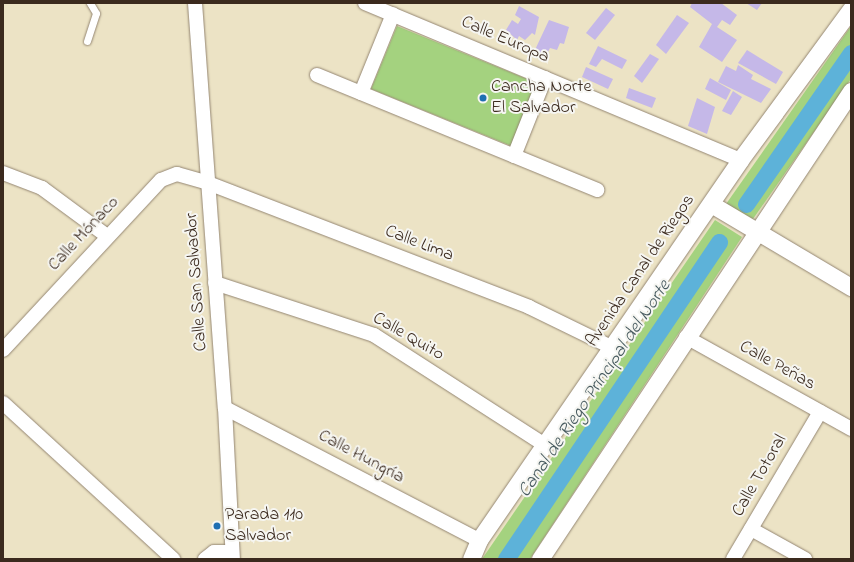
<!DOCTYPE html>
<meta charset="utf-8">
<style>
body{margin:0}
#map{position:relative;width:854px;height:562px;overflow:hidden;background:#ece3c5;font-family:"Indie Flower",sans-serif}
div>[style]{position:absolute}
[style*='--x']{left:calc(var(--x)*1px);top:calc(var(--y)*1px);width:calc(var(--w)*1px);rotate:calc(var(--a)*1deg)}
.green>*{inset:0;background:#a4d27f}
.canal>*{height:17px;margin:-8.5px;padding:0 8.5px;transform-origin:8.5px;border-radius:8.5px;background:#5db2d9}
.building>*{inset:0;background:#c5b8e8}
.roads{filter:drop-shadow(0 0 1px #948672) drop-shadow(0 0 1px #948672)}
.service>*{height:7px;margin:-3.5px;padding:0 3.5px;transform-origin:3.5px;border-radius:3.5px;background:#fff}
.minor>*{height:14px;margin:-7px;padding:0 7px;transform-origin:7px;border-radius:7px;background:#fff}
.tertiary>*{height:17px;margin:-8.5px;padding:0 8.5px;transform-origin:8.5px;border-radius:8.5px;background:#fff}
.dots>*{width:11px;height:11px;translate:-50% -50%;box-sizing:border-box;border:2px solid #f6f6f2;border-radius:50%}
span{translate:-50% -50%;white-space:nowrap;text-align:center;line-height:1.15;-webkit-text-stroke:4px #f6f6f2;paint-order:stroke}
.street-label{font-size:18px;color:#3b2a1e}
.poi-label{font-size:18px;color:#3b2a1e}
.left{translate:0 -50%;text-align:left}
.water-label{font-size:19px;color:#475a5f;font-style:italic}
.frame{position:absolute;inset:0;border:4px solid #3b2a1e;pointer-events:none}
</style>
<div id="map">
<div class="green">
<i style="clip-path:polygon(397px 26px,537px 83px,511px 146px,371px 89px)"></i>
<i style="clip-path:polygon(851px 26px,851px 79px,753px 219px,726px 204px)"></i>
<i style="clip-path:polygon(715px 220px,742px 237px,530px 559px,482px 559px)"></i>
</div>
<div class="canal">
<i style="--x:746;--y:204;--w:184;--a:-55.2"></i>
<i style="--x:506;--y:559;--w:382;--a:-56.1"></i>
</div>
<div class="building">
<i style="clip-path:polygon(692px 3px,721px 3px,737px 15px,730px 25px,722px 20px,717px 27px,737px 40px,722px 62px,699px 47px,712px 24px,690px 7px)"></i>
<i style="clip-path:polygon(746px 3px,762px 3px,757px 10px)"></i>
<i style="clip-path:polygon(519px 6px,539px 17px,535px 35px,532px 33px,525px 40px,519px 36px,517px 40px,506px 30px,512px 20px,518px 24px,521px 19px,515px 15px)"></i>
<i style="clip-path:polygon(606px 8px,615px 15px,595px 40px,586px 33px)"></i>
<i style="clip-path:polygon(677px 15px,689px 23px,666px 54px,656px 45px)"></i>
<i style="clip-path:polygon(549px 20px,569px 27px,564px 44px,560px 43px,557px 50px,550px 48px,546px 56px,534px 52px)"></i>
<i style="clip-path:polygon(598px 46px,627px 60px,622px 69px,602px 59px,596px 67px,589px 64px)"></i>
<i style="clip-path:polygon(747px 50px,783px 72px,776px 84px,738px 63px)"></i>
<i style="clip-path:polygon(650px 54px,659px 59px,642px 83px,634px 76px)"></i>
<i style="clip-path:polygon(738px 65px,753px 75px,751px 79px,771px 89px,761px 103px,718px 82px,726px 66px,736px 71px)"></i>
<i style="clip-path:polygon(586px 67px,613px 79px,608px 89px,582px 77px)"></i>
<i style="clip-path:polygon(710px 78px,731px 90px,726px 100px,705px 89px)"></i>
<i style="clip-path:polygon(629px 88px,656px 98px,652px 108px,626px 98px)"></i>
<i style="clip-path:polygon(733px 91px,742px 97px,731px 115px,722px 111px)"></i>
<i style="clip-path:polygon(697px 98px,715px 107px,707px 134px,688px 126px)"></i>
</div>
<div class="roads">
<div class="service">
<i style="--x:87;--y:41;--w:29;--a:-72"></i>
<i style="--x:96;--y:13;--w:12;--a:-121"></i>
</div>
<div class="minor">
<i style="--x:195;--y:3;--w:406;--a:85.8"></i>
<i style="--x:225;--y:408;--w:151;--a:87"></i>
<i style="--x:365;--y:3;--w:407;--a:22.7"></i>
<i style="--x:317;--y:75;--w:303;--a:22.3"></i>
<i style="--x:361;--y:93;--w:85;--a:-67.9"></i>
<i style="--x:514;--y:156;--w:84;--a:-68.3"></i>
<i style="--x:3;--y:173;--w:42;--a:21"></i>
<i style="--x:42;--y:188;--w:81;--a:36.4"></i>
<i style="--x:215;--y:283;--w:167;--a:18.1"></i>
<i style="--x:374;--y:335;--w:203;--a:32.8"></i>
<i style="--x:686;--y:337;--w:189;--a:29.1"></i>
<i style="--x:3;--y:350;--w:232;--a:-47.1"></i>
<i style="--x:161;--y:180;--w:17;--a:-21"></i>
<i style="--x:177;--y:174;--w:32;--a:16"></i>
<i style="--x:208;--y:183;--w:344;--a:21.1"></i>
<i style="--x:529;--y:307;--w:93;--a:26"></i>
<i style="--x:3;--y:403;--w:231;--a:42.5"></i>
<i style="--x:225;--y:408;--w:286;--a:27.5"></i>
<i style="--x:751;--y:529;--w:62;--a:29.1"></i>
<i style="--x:205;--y:559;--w:11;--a:-38"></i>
<i style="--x:214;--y:552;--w:18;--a:0"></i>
<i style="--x:733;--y:559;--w:171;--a:-59.4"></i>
</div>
<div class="tertiary">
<i style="--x:711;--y:204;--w:163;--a:30.7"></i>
<i style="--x:471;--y:559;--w:21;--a:-67"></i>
<i style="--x:479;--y:540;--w:461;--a:-55.5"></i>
<i style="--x:740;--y:160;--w:187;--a:-53.7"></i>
<i style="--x:540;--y:559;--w:562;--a:-56.39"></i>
</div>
</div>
<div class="dots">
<i style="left:483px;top:98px;background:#1f6fb2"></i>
<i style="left:217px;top:526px;background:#1f6fb2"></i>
</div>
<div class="street-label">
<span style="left:505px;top:40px;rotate:23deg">Calle Europa</span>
<span style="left:84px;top:234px;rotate:-47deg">Calle Mónaco</span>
<span style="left:419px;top:244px;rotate:21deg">Calle Lima</span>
<span style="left:641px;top:271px;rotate:-56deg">Avenida Canal de Riegos</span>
<span style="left:197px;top:282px;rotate:-94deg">Calle San Salvador</span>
<span style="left:408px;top:337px;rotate:30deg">Calle Quito</span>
<span style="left:777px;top:366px;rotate:29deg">Calle Peñas</span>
<span style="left:361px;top:457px;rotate:28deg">Calle Hungría</span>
<span style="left:760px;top:476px;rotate:-60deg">Calle Totoral</span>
</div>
<div class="poi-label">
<span class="left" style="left:491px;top:98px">Cancha Norte<br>El Salvador</span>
<span class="left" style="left:225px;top:526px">Parada 110<br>Salvador</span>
</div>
<div class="water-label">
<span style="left:595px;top:389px;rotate:-56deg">Canal de Riego Principal del Norte</span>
</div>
<div class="frame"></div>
</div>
